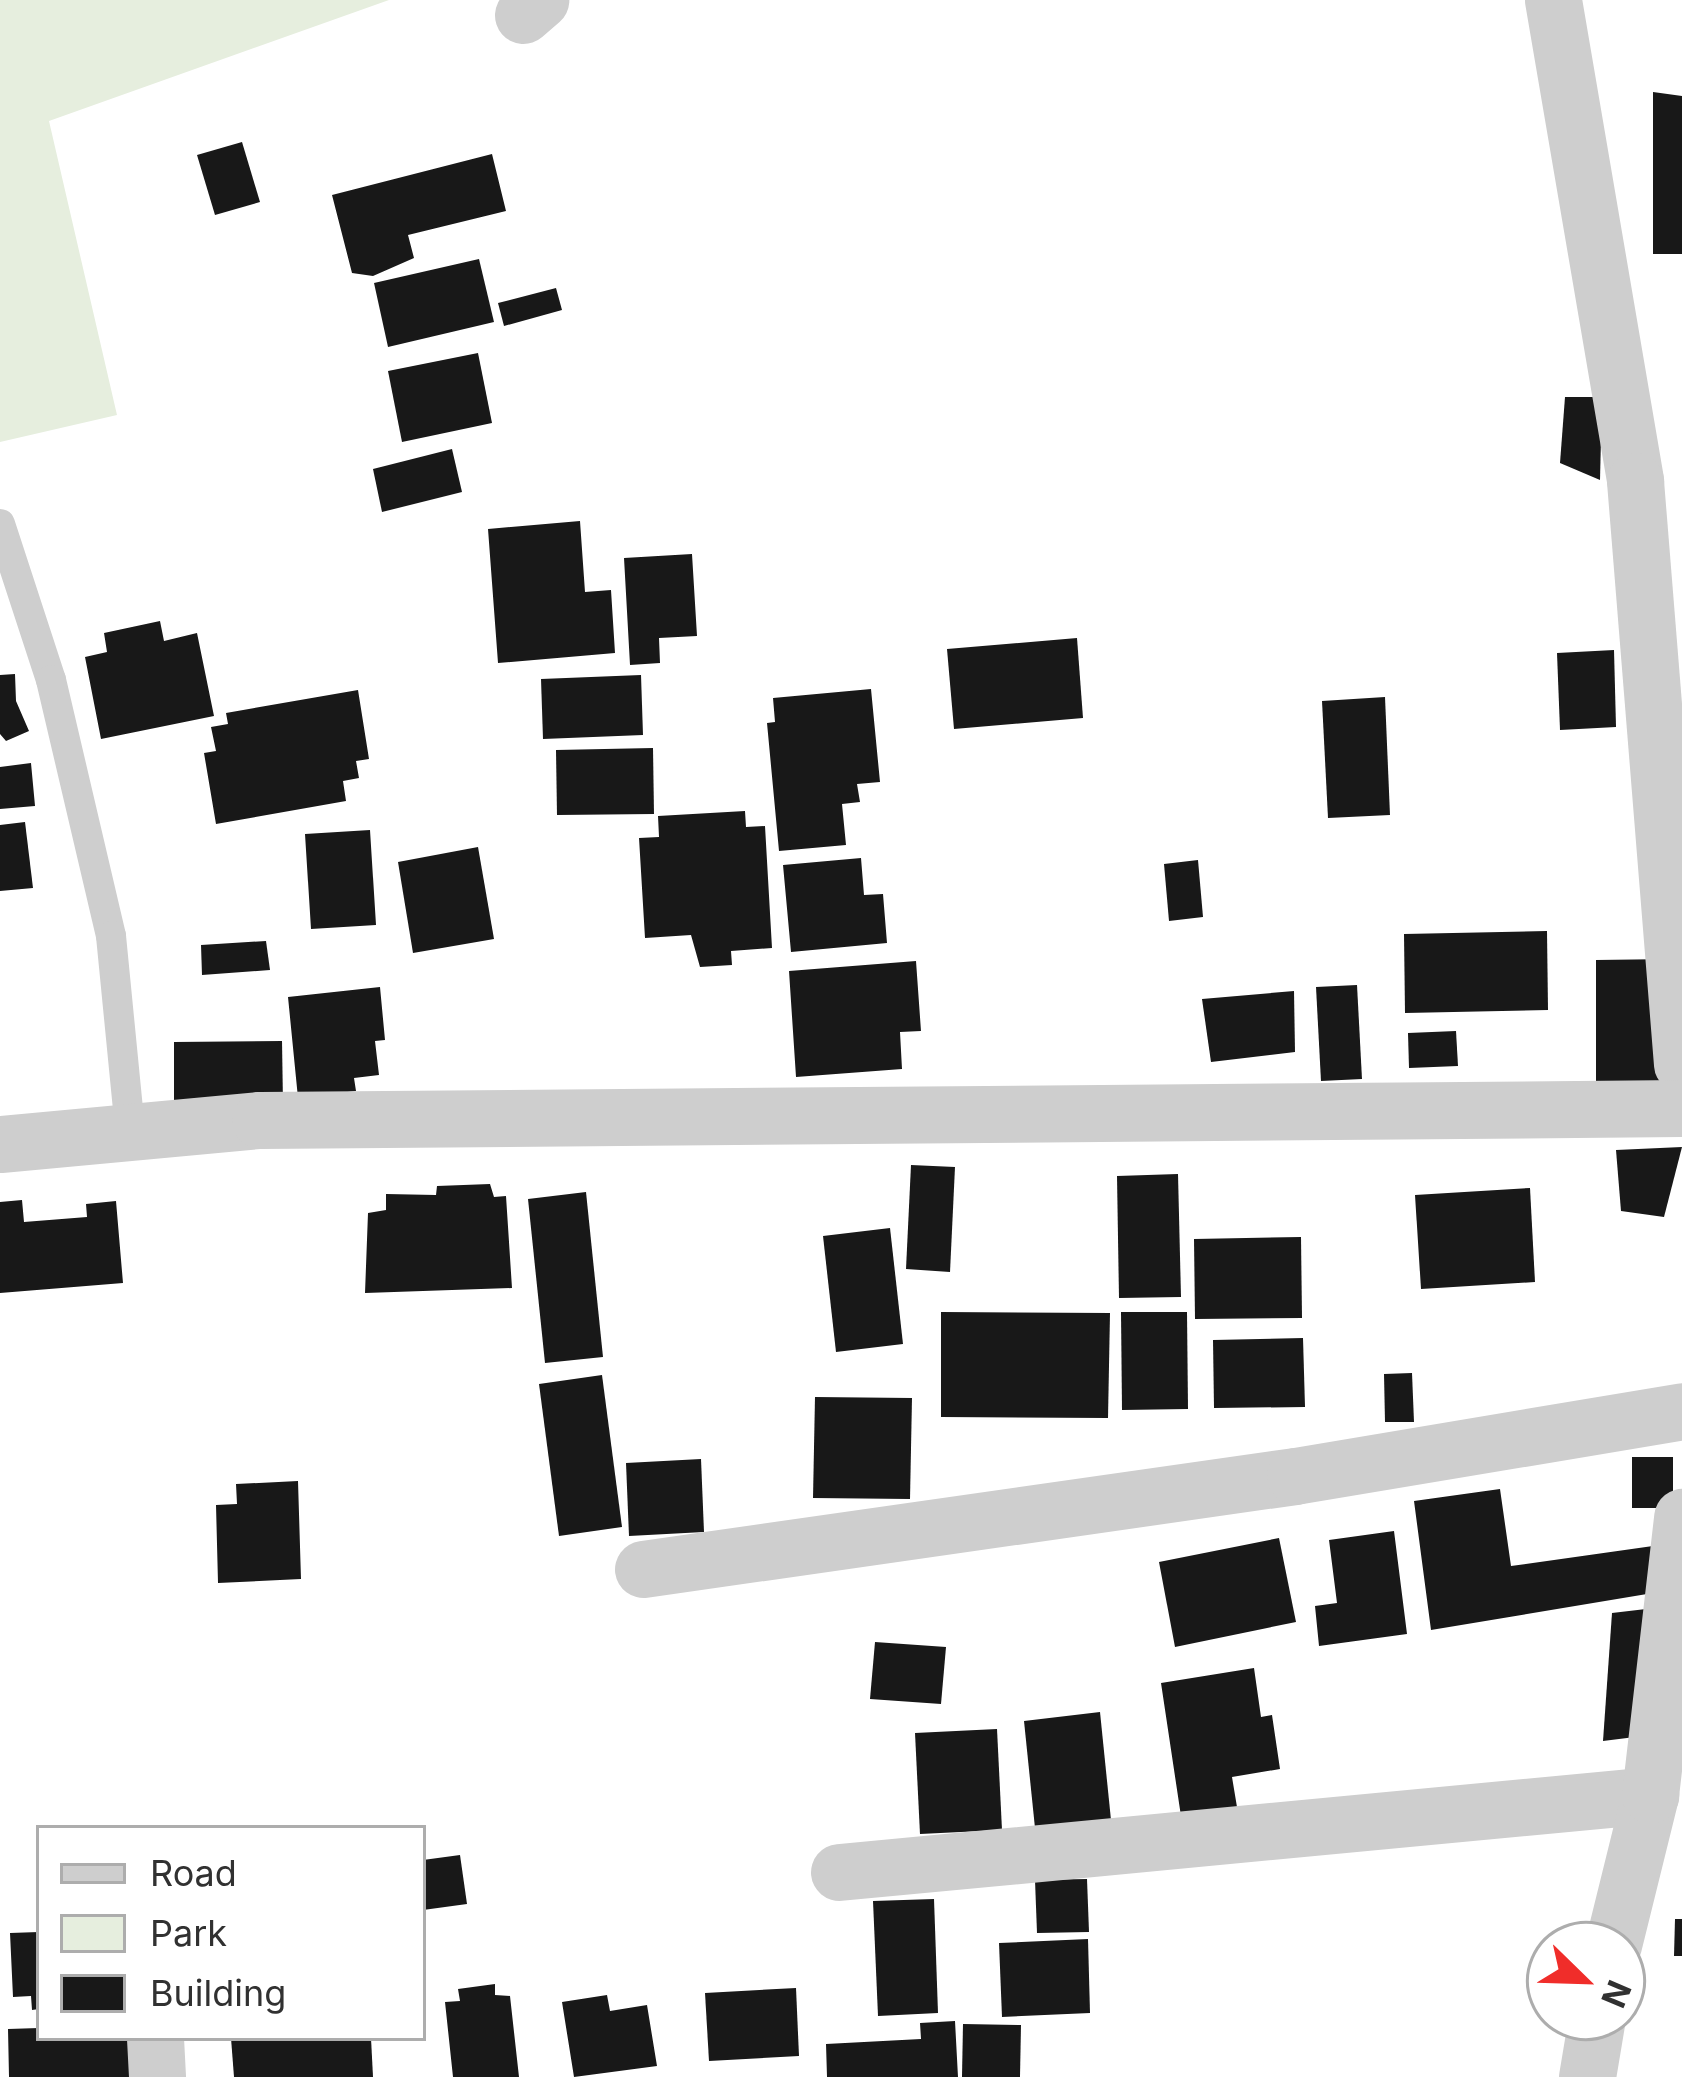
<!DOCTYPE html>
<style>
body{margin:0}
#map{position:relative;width:1682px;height:2077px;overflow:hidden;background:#fff;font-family:Inter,sans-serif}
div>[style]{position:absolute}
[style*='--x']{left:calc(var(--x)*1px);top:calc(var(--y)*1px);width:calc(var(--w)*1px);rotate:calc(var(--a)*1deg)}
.green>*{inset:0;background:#e6eede}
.building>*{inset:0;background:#181818}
.lane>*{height:30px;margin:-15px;padding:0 15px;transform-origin:15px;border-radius:15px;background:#cecece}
.street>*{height:57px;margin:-28.5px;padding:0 28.5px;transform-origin:28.5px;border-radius:28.5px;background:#cecece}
span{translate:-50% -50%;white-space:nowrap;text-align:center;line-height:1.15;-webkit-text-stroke:12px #fff;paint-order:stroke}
.legend{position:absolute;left:36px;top:1825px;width:390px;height:216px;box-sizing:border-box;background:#fff;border:3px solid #adadad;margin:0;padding:15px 21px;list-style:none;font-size:36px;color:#313131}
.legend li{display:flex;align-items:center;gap:24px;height:60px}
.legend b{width:60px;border:3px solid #adadad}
.north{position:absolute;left:1526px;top:1921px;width:120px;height:120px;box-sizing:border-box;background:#fff;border:3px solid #adadad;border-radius:50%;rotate:113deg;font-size:33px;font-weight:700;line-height:48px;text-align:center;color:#313131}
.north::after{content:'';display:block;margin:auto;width:42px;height:54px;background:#f02d2a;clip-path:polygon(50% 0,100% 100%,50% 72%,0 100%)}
</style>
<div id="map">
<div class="green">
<i style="clip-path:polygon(0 0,389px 0,49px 121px,117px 415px,0 442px)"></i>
</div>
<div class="building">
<i style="clip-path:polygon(1653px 92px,1682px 96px,1682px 254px,1653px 254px)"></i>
<i style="clip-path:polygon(242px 142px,260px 202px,215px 215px,197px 155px)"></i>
<i style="clip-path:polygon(492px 154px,506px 211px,408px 235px,414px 258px,373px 276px,352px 273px,332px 195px)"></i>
<i style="clip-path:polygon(479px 259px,494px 322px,388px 347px,374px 283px)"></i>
<i style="clip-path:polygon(556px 288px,562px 310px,504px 326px,498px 303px)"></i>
<i style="clip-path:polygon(478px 353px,492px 423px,402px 442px,388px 371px)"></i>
<i style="clip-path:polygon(1565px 397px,1602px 397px,1600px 480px,1560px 463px)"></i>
<i style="clip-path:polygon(452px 449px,462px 492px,382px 512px,373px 469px)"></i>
<i style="clip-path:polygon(580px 521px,585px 592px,611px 590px,615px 653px,498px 663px,488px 529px)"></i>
<i style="clip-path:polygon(692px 554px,697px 636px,659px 638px,660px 663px,630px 665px,624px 558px)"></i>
<i style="clip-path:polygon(160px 621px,164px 641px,197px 633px,214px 716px,101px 739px,85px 657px,107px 652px,104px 633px)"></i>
<i style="clip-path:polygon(1077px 638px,1083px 718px,954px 729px,947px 649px)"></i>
<i style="clip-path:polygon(1614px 650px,1616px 727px,1560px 730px,1557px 653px)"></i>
<i style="clip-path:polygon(15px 674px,16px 701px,29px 731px,6px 741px,0 734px,0 675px)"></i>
<i style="clip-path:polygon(641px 675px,643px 735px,543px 739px,541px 679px)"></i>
<i style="clip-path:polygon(871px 689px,880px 782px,857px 784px,860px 802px,842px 804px,846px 845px,779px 851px,767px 723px,775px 722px,773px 698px)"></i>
<i style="clip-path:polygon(358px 690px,369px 759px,356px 761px,359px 778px,343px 781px,346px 801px,216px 824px,204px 753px,216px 751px,211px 727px,228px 724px,226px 713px)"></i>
<i style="clip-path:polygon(1385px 697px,1390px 815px,1328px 818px,1322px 701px)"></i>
<i style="clip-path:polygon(653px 748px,654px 814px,557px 815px,556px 750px)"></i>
<i style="clip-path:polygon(31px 763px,35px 806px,0 809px,0 767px)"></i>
<i style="clip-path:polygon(745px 811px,746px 827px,765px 826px,772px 948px,731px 951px,732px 965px,700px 967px,691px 935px,645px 938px,639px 838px,659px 837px,658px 816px)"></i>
<i style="clip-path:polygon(25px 822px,33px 888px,0 891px,0 825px)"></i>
<i style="clip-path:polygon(370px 830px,376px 925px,311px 929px,305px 834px)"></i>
<i style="clip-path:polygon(478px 847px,494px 939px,413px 953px,398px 862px)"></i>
<i style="clip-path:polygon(861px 858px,864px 895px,883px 894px,887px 943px,791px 952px,783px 865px)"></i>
<i style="clip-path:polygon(1198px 860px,1203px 917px,1169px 921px,1164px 864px)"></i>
<i style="clip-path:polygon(1547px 931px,1548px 1010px,1405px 1013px,1404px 934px)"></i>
<i style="clip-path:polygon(266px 941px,270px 970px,202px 975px,201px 945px)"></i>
<i style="clip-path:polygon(1672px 959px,1673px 1086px,1596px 1087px,1596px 960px)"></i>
<i style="clip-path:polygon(916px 961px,921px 1031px,900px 1032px,902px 1069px,796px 1077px,789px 971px)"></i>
<i style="clip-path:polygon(1357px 985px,1362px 1079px,1321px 1081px,1316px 987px)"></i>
<i style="clip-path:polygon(380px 987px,385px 1040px,375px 1041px,379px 1075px,354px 1078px,356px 1091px,298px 1098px,288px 997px)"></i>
<i style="clip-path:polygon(1294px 991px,1295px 1052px,1211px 1062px,1202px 999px)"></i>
<i style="clip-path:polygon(1456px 1031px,1458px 1066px,1409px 1068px,1408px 1033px)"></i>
<i style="clip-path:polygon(282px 1041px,283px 1104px,174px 1105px,174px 1042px)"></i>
<i style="clip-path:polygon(1682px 1147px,1664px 1217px,1621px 1211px,1616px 1150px)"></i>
<i style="clip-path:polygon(911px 1165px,955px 1167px,950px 1272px,906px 1269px)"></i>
<i style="clip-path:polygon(1178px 1174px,1181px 1297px,1119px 1298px,1117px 1176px)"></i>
<i style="clip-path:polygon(490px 1184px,494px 1197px,506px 1196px,512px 1288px,365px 1293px,368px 1213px,386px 1210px,386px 1194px,436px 1195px,437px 1186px)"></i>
<i style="clip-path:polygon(1530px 1188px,1535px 1282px,1421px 1289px,1415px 1195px)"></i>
<i style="clip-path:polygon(586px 1192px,603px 1357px,545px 1363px,528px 1199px)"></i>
<i style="clip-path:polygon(22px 1200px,24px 1222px,87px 1217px,86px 1204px,116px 1201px,123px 1283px,0 1293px,0 1202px)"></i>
<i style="clip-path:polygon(890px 1228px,903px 1344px,836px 1352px,823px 1236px)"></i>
<i style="clip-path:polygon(1301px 1237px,1302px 1318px,1195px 1319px,1194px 1239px)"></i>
<i style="clip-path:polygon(941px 1312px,1110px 1313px,1108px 1418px,941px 1417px)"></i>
<i style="clip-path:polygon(1121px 1312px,1187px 1312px,1188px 1409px,1122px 1410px)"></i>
<i style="clip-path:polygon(1303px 1338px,1305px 1407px,1214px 1408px,1213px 1340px)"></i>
<i style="clip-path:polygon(1412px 1373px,1414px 1422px,1385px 1422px,1384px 1374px)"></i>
<i style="clip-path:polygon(602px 1375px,622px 1527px,559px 1536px,539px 1384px)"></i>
<i style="clip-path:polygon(815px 1397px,912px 1398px,910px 1499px,813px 1498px)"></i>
<i style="clip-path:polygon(1632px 1457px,1673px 1457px,1673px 1508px,1632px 1508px)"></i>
<i style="clip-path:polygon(701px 1459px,704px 1532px,629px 1536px,626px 1463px)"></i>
<i style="clip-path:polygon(298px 1481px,301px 1579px,218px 1583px,216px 1505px,237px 1504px,236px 1484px)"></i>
<i style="clip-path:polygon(1500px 1489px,1511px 1566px,1660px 1545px,1659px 1592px,1431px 1630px,1414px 1501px)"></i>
<i style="clip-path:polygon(1394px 1531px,1407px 1634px,1319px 1646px,1315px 1606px,1337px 1603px,1329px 1540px)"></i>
<i style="clip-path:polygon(1279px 1538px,1296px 1622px,1175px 1647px,1159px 1562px)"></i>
<i style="clip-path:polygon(1663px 1607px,1651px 1735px,1603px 1741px,1612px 1613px)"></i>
<i style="clip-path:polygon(875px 1642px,946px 1647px,941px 1704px,870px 1699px)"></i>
<i style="clip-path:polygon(1254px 1668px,1261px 1717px,1272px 1715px,1280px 1769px,1232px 1777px,1238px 1813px,1182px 1823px,1161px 1683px)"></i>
<i style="clip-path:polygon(1100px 1712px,1111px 1820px,1035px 1828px,1024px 1721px)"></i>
<i style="clip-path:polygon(997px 1729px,1002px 1830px,920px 1834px,915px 1733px)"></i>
<i style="clip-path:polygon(460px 1855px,467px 1904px,423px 1910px,423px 1860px)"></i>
<i style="clip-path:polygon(1087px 1879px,1089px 1932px,1037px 1933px,1035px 1880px)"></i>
<i style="clip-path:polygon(934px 1899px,938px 2013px,878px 2016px,873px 1901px)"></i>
<i style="clip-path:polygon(1675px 1919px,1682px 1919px,1682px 1956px,1674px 1956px)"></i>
<i style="clip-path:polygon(39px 1932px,39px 2009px,32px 2010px,31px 1996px,13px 1997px,10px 1933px)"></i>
<i style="clip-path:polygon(1088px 1939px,1090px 2013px,1002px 2017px,999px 1943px)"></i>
<i style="clip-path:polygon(495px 1984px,495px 1995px,510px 1996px,519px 2077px,453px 2077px,445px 2002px,460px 2001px,458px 1989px)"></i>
<i style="clip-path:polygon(796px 1988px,799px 2056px,709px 2061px,705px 1993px)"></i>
<i style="clip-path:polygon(607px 1995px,610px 2011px,647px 2005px,657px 2066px,574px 2077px,562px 2002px)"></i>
<i style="clip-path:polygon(955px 2021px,958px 2077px,827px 2077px,826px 2044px,921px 2039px,920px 2023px)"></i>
<i style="clip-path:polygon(963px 2024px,1021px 2025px,1020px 2077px,962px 2077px)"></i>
<i style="clip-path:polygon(39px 2028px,39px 2038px,138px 2038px,149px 2077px,9px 2077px,8px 2029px)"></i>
<i style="clip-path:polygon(231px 2038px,371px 2038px,373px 2077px,234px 2077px)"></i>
</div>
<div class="lane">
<i style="--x:0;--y:524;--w:164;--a:71.9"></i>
<i style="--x:51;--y:680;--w:263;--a:76.8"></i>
<i style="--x:111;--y:936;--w:195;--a:84.4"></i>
</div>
<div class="street">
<i style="--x:1553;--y:0;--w:488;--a:80.3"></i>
<i style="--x:1635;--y:481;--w:585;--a:85.39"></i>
<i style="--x:523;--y:15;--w:23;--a:-41"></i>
<i style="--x:0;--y:1144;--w:261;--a:-5.3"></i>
<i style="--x:260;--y:1120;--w:1422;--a:-0.48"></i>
<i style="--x:643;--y:1569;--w:659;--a:-8.12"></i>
<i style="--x:1295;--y:1476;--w:392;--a:-9.5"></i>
<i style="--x:839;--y:1872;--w:815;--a:-5.42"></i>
<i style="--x:1613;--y:1945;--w:154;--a:-76.1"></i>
<i style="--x:1650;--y:1795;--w:280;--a:-83.4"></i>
<i style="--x:155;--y:2038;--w:39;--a:87"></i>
<i style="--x:1587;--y:2077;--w:61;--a:-80.5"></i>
</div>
<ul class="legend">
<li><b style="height:15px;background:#cecece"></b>Road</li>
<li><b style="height:33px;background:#e6eede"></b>Park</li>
<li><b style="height:33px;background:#181818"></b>Building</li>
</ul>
<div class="north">N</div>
</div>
